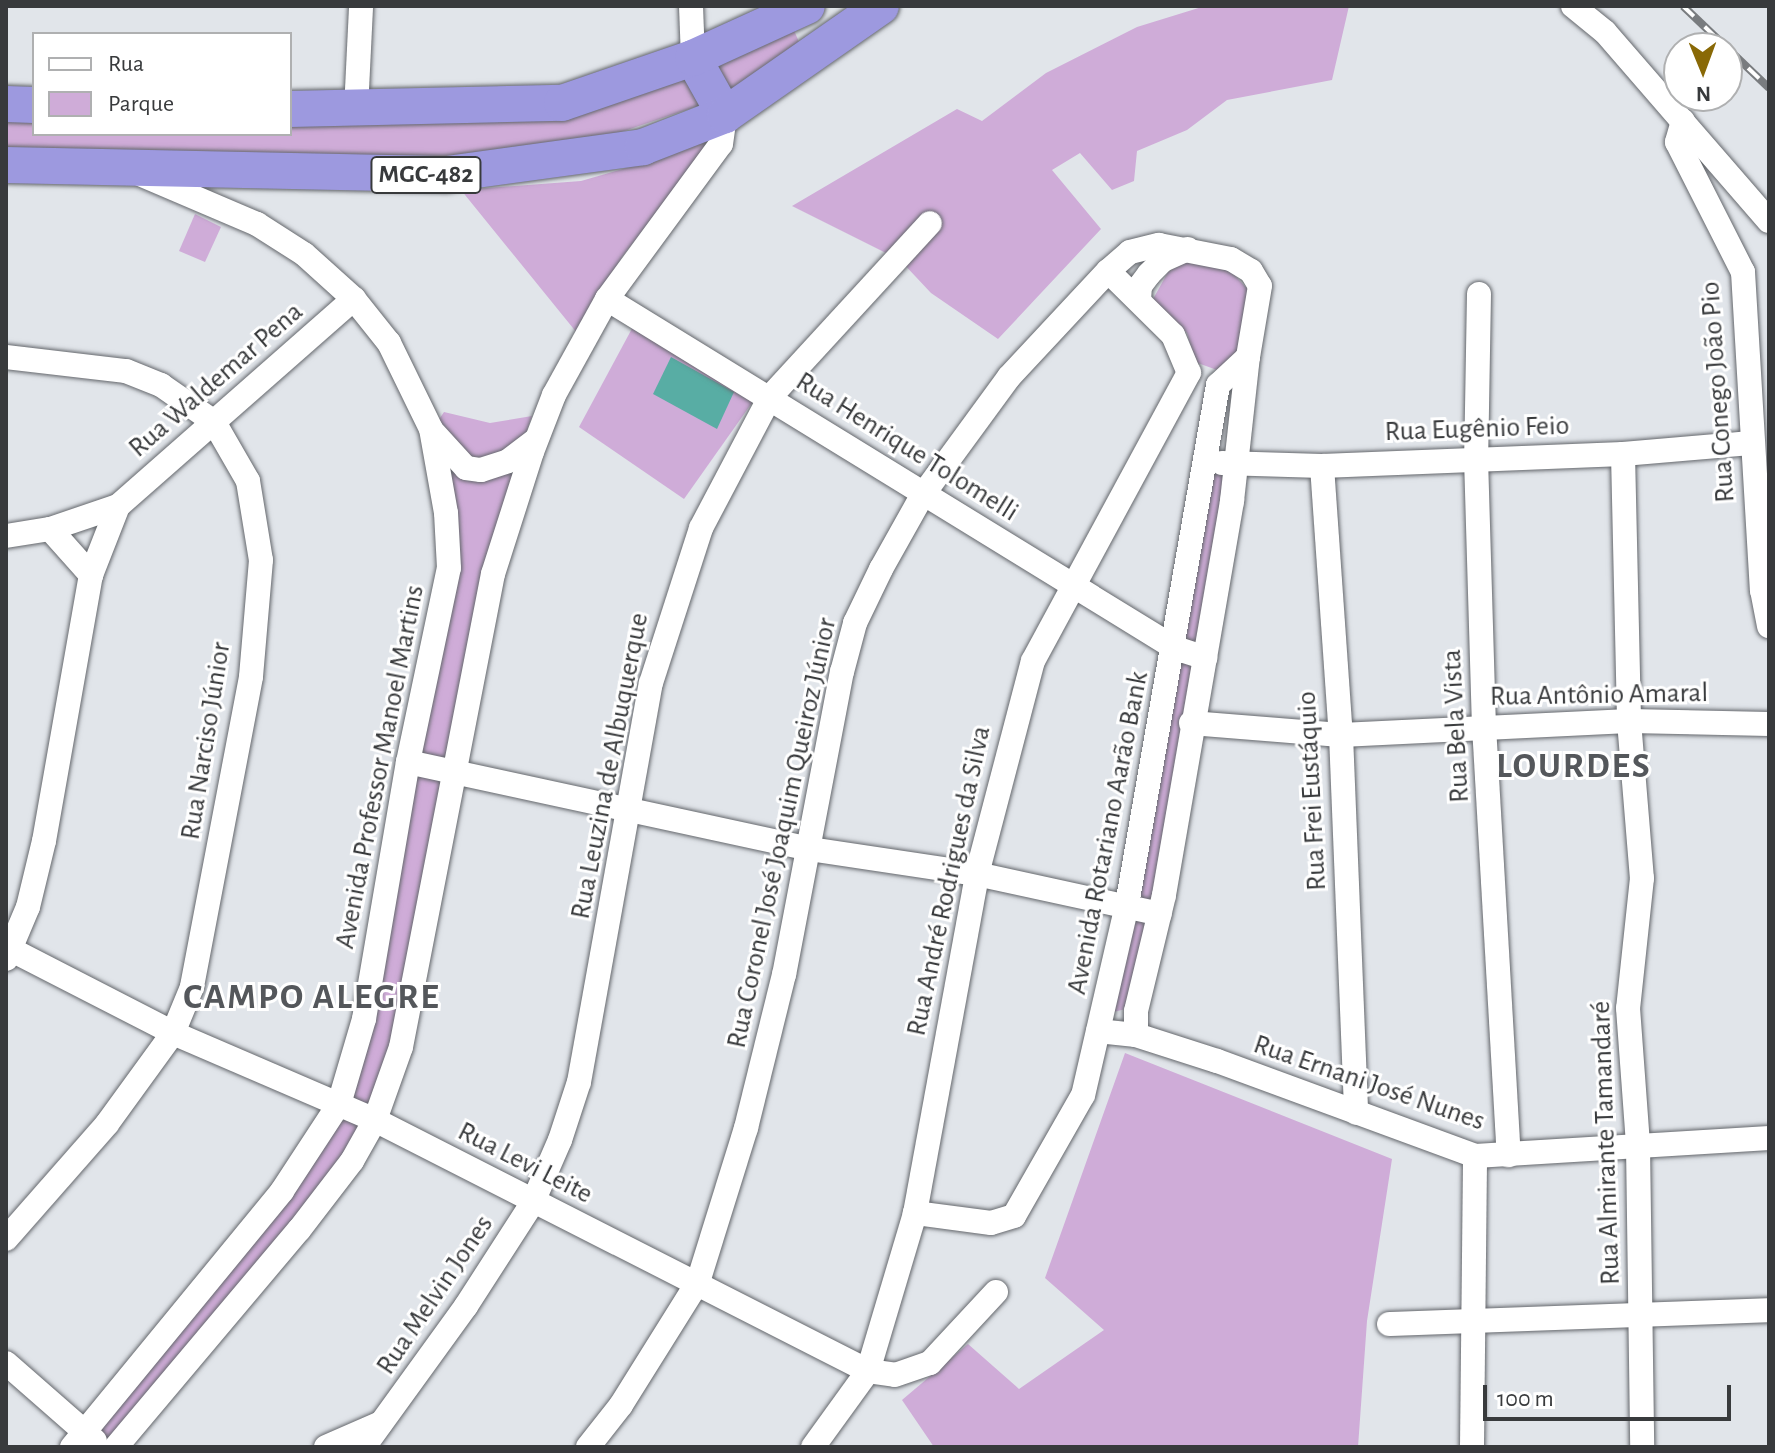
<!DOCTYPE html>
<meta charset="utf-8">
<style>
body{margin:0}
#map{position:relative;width:1775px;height:1453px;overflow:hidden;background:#e1e5ea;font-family:"Alegreya Sans",sans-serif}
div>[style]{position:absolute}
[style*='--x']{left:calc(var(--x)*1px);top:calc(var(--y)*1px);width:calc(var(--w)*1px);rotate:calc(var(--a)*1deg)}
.green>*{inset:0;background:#cfacd8}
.water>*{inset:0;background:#58ada4}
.roads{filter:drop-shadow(0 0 2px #64676c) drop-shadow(0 0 2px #64676c)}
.minor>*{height:24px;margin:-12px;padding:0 12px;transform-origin:12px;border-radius:12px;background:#fff}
.highway>*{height:36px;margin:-18px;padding:0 18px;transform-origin:18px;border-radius:18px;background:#9d99df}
.rail>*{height:8px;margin-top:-4px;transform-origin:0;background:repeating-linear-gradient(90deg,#fff 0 15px,#797c7f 0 30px);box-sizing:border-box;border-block:2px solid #797c7f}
span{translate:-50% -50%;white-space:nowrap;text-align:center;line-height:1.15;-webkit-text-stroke:6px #fff;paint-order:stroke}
.shield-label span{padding:2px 6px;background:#fff;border:2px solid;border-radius:6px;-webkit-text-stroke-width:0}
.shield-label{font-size:26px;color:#383a3c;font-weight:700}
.street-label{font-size:28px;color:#383a3c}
.district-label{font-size:36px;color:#54575b;font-weight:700;letter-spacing:2px}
.frame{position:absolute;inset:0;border:8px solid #383a3c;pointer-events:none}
.legend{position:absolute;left:32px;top:32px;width:260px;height:104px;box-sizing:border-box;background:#fff;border:2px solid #afb0b1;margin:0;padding:10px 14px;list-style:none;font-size:24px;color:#383a3c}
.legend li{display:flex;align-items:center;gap:16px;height:40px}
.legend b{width:40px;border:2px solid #afb0b1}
.north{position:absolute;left:1663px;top:32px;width:80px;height:80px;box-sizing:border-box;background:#fff;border:2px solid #afb0b1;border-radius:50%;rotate:179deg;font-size:22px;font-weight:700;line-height:32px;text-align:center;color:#383a3c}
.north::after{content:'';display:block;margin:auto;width:28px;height:36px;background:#896906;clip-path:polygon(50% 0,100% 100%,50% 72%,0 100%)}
.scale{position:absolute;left:1483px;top:1385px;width:248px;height:36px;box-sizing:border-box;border:4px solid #383a3c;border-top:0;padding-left:10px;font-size:24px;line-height:28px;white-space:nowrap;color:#383a3c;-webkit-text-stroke:6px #fff;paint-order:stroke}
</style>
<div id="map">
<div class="green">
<i style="clip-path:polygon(1205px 6px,1349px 6px,1332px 80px,1227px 100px,1187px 130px,1137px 151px,1134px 181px,1112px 190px,1080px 153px,1052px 170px,1101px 229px,998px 339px,931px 293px,900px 260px,792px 206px,957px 109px,982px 121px,1046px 73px,1137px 27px)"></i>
<i style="clip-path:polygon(793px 28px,802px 49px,725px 99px,707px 70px)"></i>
<i style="clip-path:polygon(684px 79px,701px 105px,568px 150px,503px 157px,6px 150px,6px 114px,34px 114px,34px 134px,290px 134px,290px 119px)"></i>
<i style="clip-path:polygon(720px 131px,622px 257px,577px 333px,461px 190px,581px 181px,654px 160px)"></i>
<i style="clip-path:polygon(195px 214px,221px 227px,205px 262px,179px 251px)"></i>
<i style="clip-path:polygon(1189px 260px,1228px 268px,1252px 294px,1241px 353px,1217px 370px,1195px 362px,1187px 333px,1152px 301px,1168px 272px)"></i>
<i style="clip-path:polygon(635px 323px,754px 400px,684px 499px,579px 427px)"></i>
<i style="clip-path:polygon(444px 412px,490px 423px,532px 416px,522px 445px,465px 465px,438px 421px)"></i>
<i style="clip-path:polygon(440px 449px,473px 480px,531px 452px,450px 766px,412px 759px,447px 604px)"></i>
<i style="clip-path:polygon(1210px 465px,1226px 465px,1196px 650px,1180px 645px)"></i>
<i style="clip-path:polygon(1178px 654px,1196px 658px,1152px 908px,1135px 906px)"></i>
<i style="clip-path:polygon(414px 770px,451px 777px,396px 1036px,368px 1112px,344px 1100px)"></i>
<i style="clip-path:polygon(1131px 916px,1150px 917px,1130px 1008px,1105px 1014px)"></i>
<i style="clip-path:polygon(1125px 1053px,1392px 1159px,1367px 1321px,1358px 1447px,934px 1447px,902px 1400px,968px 1344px,1019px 1389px,1104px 1330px,1045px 1278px)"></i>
<i style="clip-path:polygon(335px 1113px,363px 1126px,320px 1197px,116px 1447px,94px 1433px)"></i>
</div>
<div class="water">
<i style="clip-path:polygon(671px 357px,734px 392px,717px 429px,653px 394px)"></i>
</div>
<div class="roads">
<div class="minor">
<i style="--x:691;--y:6;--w:52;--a:87.8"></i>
<i style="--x:1573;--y:6;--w:41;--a:39.1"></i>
<i style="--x:1605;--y:32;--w:250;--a:49.1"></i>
<i style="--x:356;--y:110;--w:104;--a:-87.2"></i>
<i style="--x:1683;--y:121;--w:22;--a:106"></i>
<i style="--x:1677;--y:142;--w:146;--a:63.1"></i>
<i style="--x:1743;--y:272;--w:319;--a:86.6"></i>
<i style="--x:1762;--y:590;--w:37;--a:79"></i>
<i style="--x:1108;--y:271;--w:91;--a:44.6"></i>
<i style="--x:1173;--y:335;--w:41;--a:67.2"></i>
<i style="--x:1479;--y:294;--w:164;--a:91"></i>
<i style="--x:1476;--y:458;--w:268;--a:88.3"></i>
<i style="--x:1484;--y:726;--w:430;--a:86.7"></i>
<i style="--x:607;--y:299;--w:667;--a:31.57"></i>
<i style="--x:1175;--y:648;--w:32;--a:18"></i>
<i style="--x:1139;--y:300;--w:14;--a:-86"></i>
<i style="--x:1140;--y:286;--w:15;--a:-53"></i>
<i style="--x:1149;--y:274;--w:20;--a:-45"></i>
<i style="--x:1163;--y:260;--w:27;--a:-24"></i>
<i style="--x:6;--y:357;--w:121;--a:6.7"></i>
<i style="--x:126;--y:371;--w:38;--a:22"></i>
<i style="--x:161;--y:385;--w:65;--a:34.9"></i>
<i style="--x:214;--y:422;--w:68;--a:60"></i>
<i style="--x:248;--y:481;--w:80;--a:80.7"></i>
<i style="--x:261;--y:560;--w:117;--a:94.9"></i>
<i style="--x:251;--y:677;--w:316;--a:100.8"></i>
<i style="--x:192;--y:987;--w:50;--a:112.4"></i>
<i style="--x:173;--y:1033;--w:112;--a:126"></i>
<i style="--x:107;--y:1124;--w:153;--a:131.3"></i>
<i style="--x:435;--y:434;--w:46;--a:47.6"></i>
<i style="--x:466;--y:468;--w:15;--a:8"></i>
<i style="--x:481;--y:470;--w:28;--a:-18"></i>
<i style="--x:508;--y:461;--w:35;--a:-37"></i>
<i style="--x:1623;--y:454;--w:267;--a:88.7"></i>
<i style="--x:1629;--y:721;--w:158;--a:85.3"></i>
<i style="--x:1642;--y:878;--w:131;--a:96.1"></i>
<i style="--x:1628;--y:1008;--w:137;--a:85.8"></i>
<i style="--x:1638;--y:1145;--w:302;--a:89.2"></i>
<i style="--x:1222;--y:463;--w:100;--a:1.7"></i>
<i style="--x:1322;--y:466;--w:301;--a:-2.3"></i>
<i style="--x:1623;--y:454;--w:128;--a:-4.9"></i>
<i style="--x:1322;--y:466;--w:270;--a:86"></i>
<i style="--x:1341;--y:735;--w:378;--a:87.7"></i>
<i style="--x:50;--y:529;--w:62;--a:48.3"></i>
<i style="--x:6;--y:536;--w:45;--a:-9"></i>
<i style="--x:50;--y:529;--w:72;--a:-18.7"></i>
<i style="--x:118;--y:506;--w:314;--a:-41.3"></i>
<i style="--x:1191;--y:723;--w:150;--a:4.6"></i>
<i style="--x:1341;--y:735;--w:288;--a:-2.8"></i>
<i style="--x:1629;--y:721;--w:140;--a:1.2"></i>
<i style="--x:408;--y:762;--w:410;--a:12.2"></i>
<i style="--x:809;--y:849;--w:170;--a:8.5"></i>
<i style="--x:977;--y:874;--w:187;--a:12.3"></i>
<i style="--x:6;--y:947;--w:188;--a:27.2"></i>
<i style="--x:173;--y:1033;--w:220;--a:23.3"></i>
<i style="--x:375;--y:1120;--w:553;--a:26.98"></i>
<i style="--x:868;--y:1371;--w:27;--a:8"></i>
<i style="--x:895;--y:1375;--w:37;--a:-19"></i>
<i style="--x:930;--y:1363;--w:97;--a:-47.1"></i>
<i style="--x:6;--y:959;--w:56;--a:-67.1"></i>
<i style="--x:28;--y:907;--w:68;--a:-76.4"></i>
<i style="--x:44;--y:841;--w:270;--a:-80"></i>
<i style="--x:91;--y:575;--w:74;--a:-68.6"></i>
<i style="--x:1098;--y:1031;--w:38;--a:6"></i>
<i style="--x:1136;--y:1035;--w:85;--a:17.8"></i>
<i style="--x:1217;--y:1061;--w:275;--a:20.2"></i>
<i style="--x:1475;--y:1156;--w:295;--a:-3.5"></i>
<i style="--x:1136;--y:1035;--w:24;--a:-90"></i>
<i style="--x:1136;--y:1011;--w:119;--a:-76.4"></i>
<i style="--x:1164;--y:895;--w:400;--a:-80.2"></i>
<i style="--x:1232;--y:501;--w:145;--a:-83.7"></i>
<i style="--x:1389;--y:1324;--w:380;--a:-2.1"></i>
<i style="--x:6;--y:1363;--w:118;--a:41.2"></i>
<i style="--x:72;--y:1447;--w:331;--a:-50.6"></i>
<i style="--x:282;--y:1191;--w:104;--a:-56.8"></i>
<i style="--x:339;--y:1104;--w:89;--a:-73.6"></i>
<i style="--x:364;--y:1019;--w:261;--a:-80.3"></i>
<i style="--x:408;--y:762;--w:198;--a:-78.1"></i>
<i style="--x:449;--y:568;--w:55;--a:-93.1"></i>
<i style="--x:446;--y:513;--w:85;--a:-100.1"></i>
<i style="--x:431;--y:429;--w:96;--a:-116"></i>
<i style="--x:389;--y:343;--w:56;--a:-128.5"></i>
<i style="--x:354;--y:299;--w:67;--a:-138"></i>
<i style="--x:304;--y:254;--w:56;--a:-147.4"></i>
<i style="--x:257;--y:224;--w:127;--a:-156.9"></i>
<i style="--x:116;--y:1447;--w:284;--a:-49.9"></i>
<i style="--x:299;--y:1230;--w:87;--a:-52.5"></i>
<i style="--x:352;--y:1161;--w:47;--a:-60.7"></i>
<i style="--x:375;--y:1120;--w:77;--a:-70.4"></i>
<i style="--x:401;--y:1047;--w:482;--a:-79"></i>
<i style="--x:493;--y:574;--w:128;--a:-72.3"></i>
<i style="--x:532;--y:452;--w:61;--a:-68.9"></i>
<i style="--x:554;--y:395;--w:110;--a:-61.1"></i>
<i style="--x:607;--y:299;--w:192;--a:-53.7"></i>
<i style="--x:721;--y:144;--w:29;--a:-82"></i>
<i style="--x:326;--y:1447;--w:60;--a:-23.6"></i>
<i style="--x:364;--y:1447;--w:174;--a:-54.1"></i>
<i style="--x:466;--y:1306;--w:124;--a:-57.2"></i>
<i style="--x:533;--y:1202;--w:68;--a:-66.5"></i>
<i style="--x:560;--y:1140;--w:61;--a:-71.9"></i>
<i style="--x:579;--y:1082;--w:405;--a:-79.8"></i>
<i style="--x:651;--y:683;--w:163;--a:-72.1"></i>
<i style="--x:701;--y:528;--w:148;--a:-62.2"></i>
<i style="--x:770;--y:397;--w:236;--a:-47.4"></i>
<i style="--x:588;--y:1447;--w:53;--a:-51.8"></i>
<i style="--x:621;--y:1405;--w:145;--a:-58"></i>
<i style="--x:698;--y:1282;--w:161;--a:-72.7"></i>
<i style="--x:746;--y:1128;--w:158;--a:-76.1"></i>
<i style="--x:784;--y:975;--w:309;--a:-79.2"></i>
<i style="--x:842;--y:672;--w:51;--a:-75.1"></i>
<i style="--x:855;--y:623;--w:60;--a:-64.3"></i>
<i style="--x:881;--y:569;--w:84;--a:-60.7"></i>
<i style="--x:922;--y:496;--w:147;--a:-53.8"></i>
<i style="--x:1009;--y:377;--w:145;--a:-47"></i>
<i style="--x:1108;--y:271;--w:29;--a:-41"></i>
<i style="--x:1130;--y:252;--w:30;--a:-14"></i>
<i style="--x:1159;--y:245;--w:73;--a:11"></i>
<i style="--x:1231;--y:259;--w:23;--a:31"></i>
<i style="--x:1251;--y:271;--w:17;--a:59"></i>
<i style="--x:1260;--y:286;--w:72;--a:99.6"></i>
<i style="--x:1248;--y:357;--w:41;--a:137"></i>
<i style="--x:1218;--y:385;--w:528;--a:99.93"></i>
<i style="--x:1127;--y:905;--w:195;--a:103"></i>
<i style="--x:1083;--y:1095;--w:139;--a:119.7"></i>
<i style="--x:1014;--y:1216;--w:24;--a:163"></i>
<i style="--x:991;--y:1223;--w:77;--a:-172.5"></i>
<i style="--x:813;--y:1447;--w:94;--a:-54.1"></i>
<i style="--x:868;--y:1371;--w:165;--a:-73.4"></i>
<i style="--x:915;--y:1213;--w:345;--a:-79.6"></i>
<i style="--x:977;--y:874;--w:220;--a:-75.3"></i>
<i style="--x:1033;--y:661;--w:328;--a:-61.6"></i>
<i style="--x:1472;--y:1447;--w:291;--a:-89.4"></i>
</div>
<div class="highway">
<i style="--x:693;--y:58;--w:65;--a:60.7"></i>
<i style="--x:6;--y:104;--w:28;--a:2"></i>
<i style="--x:290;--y:109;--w:272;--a:-1.3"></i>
<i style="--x:562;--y:103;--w:139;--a:-19"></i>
<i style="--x:693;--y:58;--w:125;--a:-24.5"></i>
<i style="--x:6;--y:165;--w:441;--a:1.2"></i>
<i style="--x:447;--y:174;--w:198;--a:-7.8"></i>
<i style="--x:643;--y:147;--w:88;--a:-21.3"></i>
<i style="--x:725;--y:115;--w:190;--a:-34.9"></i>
</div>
</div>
<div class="rail">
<i style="--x:1683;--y:6;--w:119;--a:43.6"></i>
</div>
<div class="shield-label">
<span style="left:426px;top:175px">MGC-482</span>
</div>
<div class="street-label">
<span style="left:216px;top:380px;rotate:-41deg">Rua Waldemar Pena</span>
<span style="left:1718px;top:392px;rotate:-94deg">Rua Conego João Pio</span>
<span style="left:1477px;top:429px;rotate:-2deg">Rua Eugênio Feio</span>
<span style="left:907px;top:447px;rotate:32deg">Rua Henrique Tolomelli</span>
<span style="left:1599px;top:695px;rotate:-1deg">Rua Antônio Amaral</span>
<span style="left:1456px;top:726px;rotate:-93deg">Rua Bela Vista</span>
<span style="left:206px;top:741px;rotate:-81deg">Rua Narciso Júnior</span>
<span style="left:610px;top:766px;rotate:-79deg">Rua Leuzina de Albuquerque</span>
<span style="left:380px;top:767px;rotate:-79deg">Avenida Professor Manoel Martins</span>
<span style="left:1312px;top:791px;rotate:-93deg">Rua Frei Eustáquio</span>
<span style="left:782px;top:833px;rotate:-78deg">Rua Coronel José Joaquim Queiroz Júnior</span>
<span style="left:1108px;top:833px;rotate:-79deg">Avenida Rotariano Aarão Bank</span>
<span style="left:949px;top:881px;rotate:-78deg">Rua André Rodrigues da Silva</span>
<span style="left:1369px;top:1083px;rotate:19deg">Rua Ernani José Nunes</span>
<span style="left:1606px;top:1143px;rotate:-92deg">Rua Almirante Tamandaré</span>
<span style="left:525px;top:1163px;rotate:27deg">Rua Levi Leite</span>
<span style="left:435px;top:1295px;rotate:-56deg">Rua Melvin Jones</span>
</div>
<div class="district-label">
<span style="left:1574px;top:767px">LOURDES</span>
<span style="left:312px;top:998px">CAMPO ALEGRE</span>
</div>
<div class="frame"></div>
<ul class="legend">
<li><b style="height:10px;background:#fff"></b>Rua</li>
<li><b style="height:22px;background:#cfacd8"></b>Parque</li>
</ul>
<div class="north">N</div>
<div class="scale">100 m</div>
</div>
